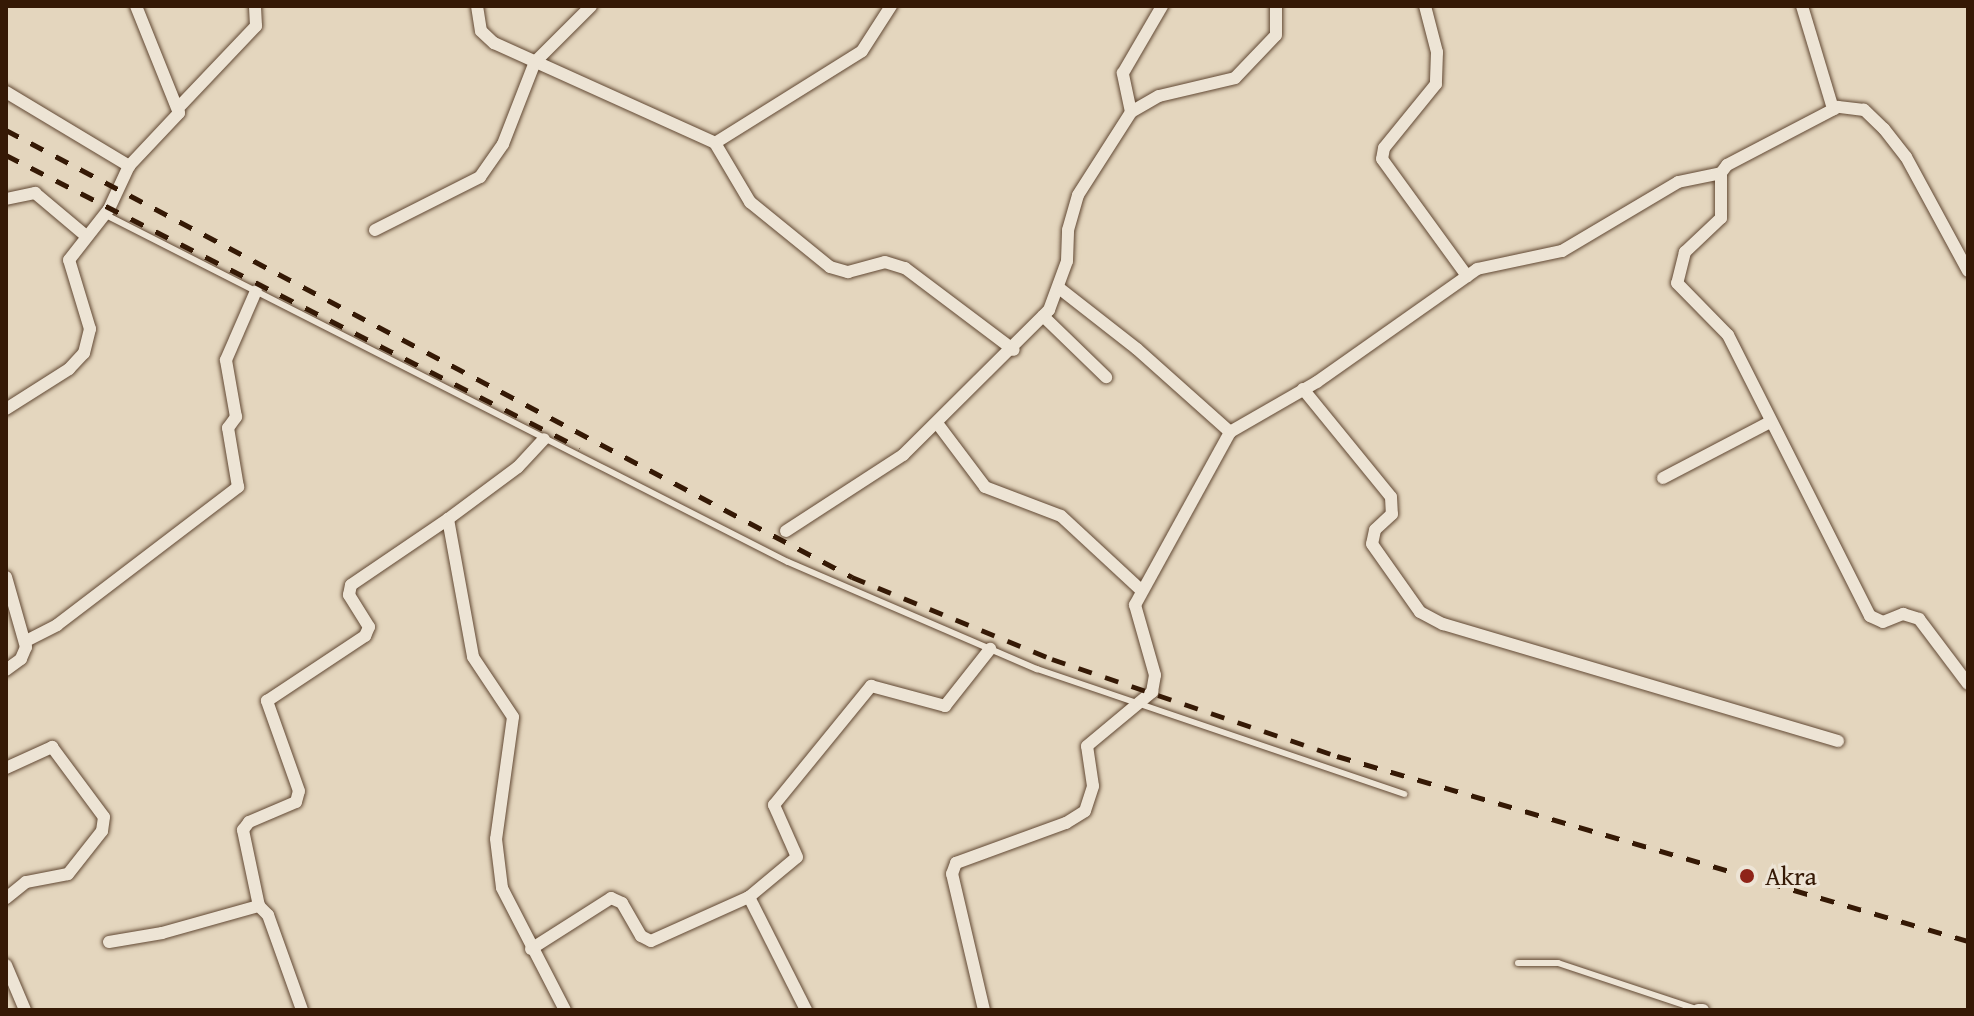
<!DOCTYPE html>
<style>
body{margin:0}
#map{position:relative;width:1974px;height:1016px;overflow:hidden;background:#e4d6be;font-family:"Gentium Book Plus",serif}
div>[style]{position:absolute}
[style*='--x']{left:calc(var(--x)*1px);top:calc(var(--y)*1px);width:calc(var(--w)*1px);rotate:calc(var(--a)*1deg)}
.roads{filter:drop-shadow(0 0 2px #614833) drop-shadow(0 0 2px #614833)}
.service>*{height:6px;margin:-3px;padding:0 3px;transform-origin:3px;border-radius:3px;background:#ede4d5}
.minor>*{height:12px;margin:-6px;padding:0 6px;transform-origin:6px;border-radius:6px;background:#ede4d5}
.rail>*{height:5px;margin-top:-2.5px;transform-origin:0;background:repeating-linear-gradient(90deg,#351905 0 14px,transparent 0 28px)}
.dots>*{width:22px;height:22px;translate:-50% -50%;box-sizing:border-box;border:4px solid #ede4d5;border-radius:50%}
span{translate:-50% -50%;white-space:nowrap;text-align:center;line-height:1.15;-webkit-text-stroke:6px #ede4d5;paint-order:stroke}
.poi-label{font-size:26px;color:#351905}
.left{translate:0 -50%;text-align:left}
.frame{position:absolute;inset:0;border:8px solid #351905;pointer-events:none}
</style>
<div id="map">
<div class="roads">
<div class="service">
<i style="--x:104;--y:214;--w:767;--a:26.97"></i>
<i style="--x:788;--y:562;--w:271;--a:23.3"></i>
<i style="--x:1037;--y:669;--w:388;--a:18.8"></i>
<i style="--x:1518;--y:963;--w:40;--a:0"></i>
<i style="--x:1558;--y:963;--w:149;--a:18.4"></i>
</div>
<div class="minor">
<i style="--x:477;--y:6;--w:25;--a:81"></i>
<i style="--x:481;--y:31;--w:18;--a:43"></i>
<i style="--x:494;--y:43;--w:243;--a:24.3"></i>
<i style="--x:715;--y:143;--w:69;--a:59.3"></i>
<i style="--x:750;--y:202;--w:103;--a:39.1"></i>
<i style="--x:830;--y:267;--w:19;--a:16"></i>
<i style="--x:848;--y:272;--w:38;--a:-15"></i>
<i style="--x:885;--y:262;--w:21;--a:17"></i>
<i style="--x:905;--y:268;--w:136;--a:37"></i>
<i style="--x:1425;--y:6;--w:48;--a:75.4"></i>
<i style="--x:1437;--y:52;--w:32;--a:92"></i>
<i style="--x:1436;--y:84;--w:82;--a:129.1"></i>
<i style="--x:1384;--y:148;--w:11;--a:100"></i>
<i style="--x:1382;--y:159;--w:145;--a:54"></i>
<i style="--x:1802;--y:6;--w:108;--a:73.2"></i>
<i style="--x:6;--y:92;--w:144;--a:31"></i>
<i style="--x:179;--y:107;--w:112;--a:-46.5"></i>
<i style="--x:256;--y:26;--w:20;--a:-93"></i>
<i style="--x:1131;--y:112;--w:32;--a:-30"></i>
<i style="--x:1159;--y:96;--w:78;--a:-13.3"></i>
<i style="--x:1235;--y:78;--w:59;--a:-46.4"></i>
<i style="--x:1276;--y:35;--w:29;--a:-90"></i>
<i style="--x:715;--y:143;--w:173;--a:-32"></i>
<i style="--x:862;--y:51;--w:54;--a:-57.2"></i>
<i style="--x:6;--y:199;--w:30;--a:-12"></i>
<i style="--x:35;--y:193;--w:67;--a:40.1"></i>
<i style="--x:375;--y:230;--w:118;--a:-26.8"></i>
<i style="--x:480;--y:177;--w:40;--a:-55.1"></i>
<i style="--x:503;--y:144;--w:88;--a:-68.7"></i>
<i style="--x:535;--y:62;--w:79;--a:-45"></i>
<i style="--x:1968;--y:271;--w:130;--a:-118.5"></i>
<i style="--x:1906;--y:157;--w:36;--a:-128"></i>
<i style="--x:1884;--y:129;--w:28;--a:-136"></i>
<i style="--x:1864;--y:110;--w:26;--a:-173"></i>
<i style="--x:1838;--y:107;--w:125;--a:152.4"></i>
<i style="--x:1727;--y:165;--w:10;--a:127"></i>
<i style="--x:1721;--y:173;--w:45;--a:90"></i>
<i style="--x:1721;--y:218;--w:50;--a:136.6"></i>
<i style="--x:1685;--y:252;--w:32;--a:104"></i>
<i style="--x:1677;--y:283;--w:73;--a:45.6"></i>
<i style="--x:1728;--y:335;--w:315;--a:63.2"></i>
<i style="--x:1870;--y:616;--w:14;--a:25"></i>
<i style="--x:1883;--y:622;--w:22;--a:-22"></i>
<i style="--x:1903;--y:614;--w:17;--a:17"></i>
<i style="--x:1919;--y:619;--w:81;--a:53"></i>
<i style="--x:1059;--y:288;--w:99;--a:38"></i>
<i style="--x:1137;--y:349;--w:125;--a:41.7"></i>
<i style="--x:1043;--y:316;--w:88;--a:44.1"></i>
<i style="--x:1303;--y:389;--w:139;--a:50.8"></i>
<i style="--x:1391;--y:497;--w:17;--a:87"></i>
<i style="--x:1392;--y:514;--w:23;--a:137"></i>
<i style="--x:1375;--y:530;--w:14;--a:102"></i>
<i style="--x:1372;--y:544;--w:83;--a:54.8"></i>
<i style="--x:1420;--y:612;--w:26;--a:28"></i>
<i style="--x:1443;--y:624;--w:412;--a:16.5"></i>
<i style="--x:6;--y:409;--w:75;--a:-32.4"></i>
<i style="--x:69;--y:369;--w:22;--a:-47"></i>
<i style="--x:84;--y:353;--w:25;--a:-76"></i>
<i style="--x:90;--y:329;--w:72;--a:-106.9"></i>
<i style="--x:69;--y:260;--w:65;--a:-51.9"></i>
<i style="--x:109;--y:209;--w:47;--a:-65.1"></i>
<i style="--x:129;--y:166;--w:73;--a:-46.7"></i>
<i style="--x:179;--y:113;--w:115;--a:-111.9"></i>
<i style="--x:937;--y:423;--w:80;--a:53.1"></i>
<i style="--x:985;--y:487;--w:81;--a:20.9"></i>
<i style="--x:1061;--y:516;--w:109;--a:42.8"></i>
<i style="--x:1663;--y:478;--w:121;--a:-27.6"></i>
<i style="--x:448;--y:519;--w:87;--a:-36.6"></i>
<i style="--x:518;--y:467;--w:38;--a:-47"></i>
<i style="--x:786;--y:531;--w:140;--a:-33"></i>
<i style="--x:903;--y:455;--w:206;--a:-44.8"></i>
<i style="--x:1049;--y:310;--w:52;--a:-69.8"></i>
<i style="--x:1067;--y:261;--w:31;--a:-88"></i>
<i style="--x:1068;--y:230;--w:36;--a:-74"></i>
<i style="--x:1078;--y:195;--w:98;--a:-57.4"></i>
<i style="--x:1131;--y:112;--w:40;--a:-102"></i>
<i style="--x:1123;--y:73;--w:78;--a:-59.8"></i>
<i style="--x:6;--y:577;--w:73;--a:74.1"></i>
<i style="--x:26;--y:647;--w:13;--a:113"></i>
<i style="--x:21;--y:659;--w:19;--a:144"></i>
<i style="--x:26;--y:641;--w:35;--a:-27"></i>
<i style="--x:57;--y:625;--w:228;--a:-37.3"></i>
<i style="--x:238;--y:487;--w:60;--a:-99.6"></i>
<i style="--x:228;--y:428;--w:14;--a:-54"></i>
<i style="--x:236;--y:417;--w:58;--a:-100"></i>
<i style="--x:226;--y:360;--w:75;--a:-66.5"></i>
<i style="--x:6;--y:768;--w:51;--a:-24.5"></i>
<i style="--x:52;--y:747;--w:87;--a:53.4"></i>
<i style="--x:104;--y:817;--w:14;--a:98"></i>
<i style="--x:102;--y:831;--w:55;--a:128.3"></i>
<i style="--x:68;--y:874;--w:43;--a:169.2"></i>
<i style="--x:26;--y:882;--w:26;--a:141"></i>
<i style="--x:749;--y:897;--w:127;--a:63.2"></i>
<i style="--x:259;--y:906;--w:13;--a:45"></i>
<i style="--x:268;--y:915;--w:101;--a:70.3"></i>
<i style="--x:109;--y:942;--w:54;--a:-9.6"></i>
<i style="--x:162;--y:933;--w:101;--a:-15.6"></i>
<i style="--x:259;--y:906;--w:78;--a:-101.9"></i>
<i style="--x:243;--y:830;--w:10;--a:-53"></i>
<i style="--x:249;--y:822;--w:51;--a:-23.1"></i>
<i style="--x:296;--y:802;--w:11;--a:-75"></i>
<i style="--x:299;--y:791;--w:96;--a:-109.6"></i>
<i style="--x:267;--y:701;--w:118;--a:-33.6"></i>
<i style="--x:365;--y:636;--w:10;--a:-66"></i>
<i style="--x:369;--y:627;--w:38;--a:-122"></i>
<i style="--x:349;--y:595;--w:10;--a:-79"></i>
<i style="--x:351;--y:585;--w:117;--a:-34.2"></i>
<i style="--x:448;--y:519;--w:140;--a:79.7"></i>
<i style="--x:473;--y:657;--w:72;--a:56.3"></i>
<i style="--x:513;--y:717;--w:123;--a:97.9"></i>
<i style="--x:496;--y:839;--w:49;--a:83"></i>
<i style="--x:502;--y:888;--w:137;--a:62.7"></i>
<i style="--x:531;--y:949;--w:95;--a:-32.5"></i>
<i style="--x:611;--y:898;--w:12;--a:24"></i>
<i style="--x:622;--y:903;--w:38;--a:60"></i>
<i style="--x:641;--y:936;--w:11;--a:27"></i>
<i style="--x:651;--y:941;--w:107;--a:-24.2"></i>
<i style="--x:749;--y:897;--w:62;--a:-39.8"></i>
<i style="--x:797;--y:857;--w:57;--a:-113.9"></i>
<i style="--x:774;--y:805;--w:154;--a:-50.8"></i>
<i style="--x:871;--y:686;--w:77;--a:15.1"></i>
<i style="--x:945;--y:706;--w:73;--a:-51.7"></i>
<i style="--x:6;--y:965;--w:49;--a:67.1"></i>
<i style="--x:984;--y:1010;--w:140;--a:-103.2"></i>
<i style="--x:952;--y:874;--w:12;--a:-70"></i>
<i style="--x:956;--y:863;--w:117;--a:-20"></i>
<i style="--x:1066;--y:823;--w:22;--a:-32"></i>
<i style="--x:1085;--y:811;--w:26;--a:-72"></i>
<i style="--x:1093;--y:786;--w:40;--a:-98.5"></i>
<i style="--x:1087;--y:746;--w:85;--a:-39.7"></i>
<i style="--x:1152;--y:692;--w:17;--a:-80"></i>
<i style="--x:1155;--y:675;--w:73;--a:-105.9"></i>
<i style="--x:1135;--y:605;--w:197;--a:-61.2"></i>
<i style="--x:1230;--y:432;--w:100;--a:-29.9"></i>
<i style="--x:1317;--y:382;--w:196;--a:-35.2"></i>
<i style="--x:1477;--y:269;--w:87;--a:-12"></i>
<i style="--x:1562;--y:251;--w:135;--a:-30.7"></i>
<i style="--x:1678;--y:182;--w:44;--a:-11.8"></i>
<i style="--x:1698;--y:1010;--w:5;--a:0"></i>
</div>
</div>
<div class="rail">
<i style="--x:6;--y:130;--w:957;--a:27.85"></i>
<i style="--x:852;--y:577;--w:216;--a:22.3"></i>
<i style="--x:1052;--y:659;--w:301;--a:18.8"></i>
<i style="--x:1337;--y:756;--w:658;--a:16.34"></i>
<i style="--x:6;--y:155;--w:644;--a:27.04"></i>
</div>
<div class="dots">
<i style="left:1747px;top:876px;background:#8f2418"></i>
</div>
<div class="poi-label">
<span class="left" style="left:1765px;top:876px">Akra</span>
</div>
<div class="frame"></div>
</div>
